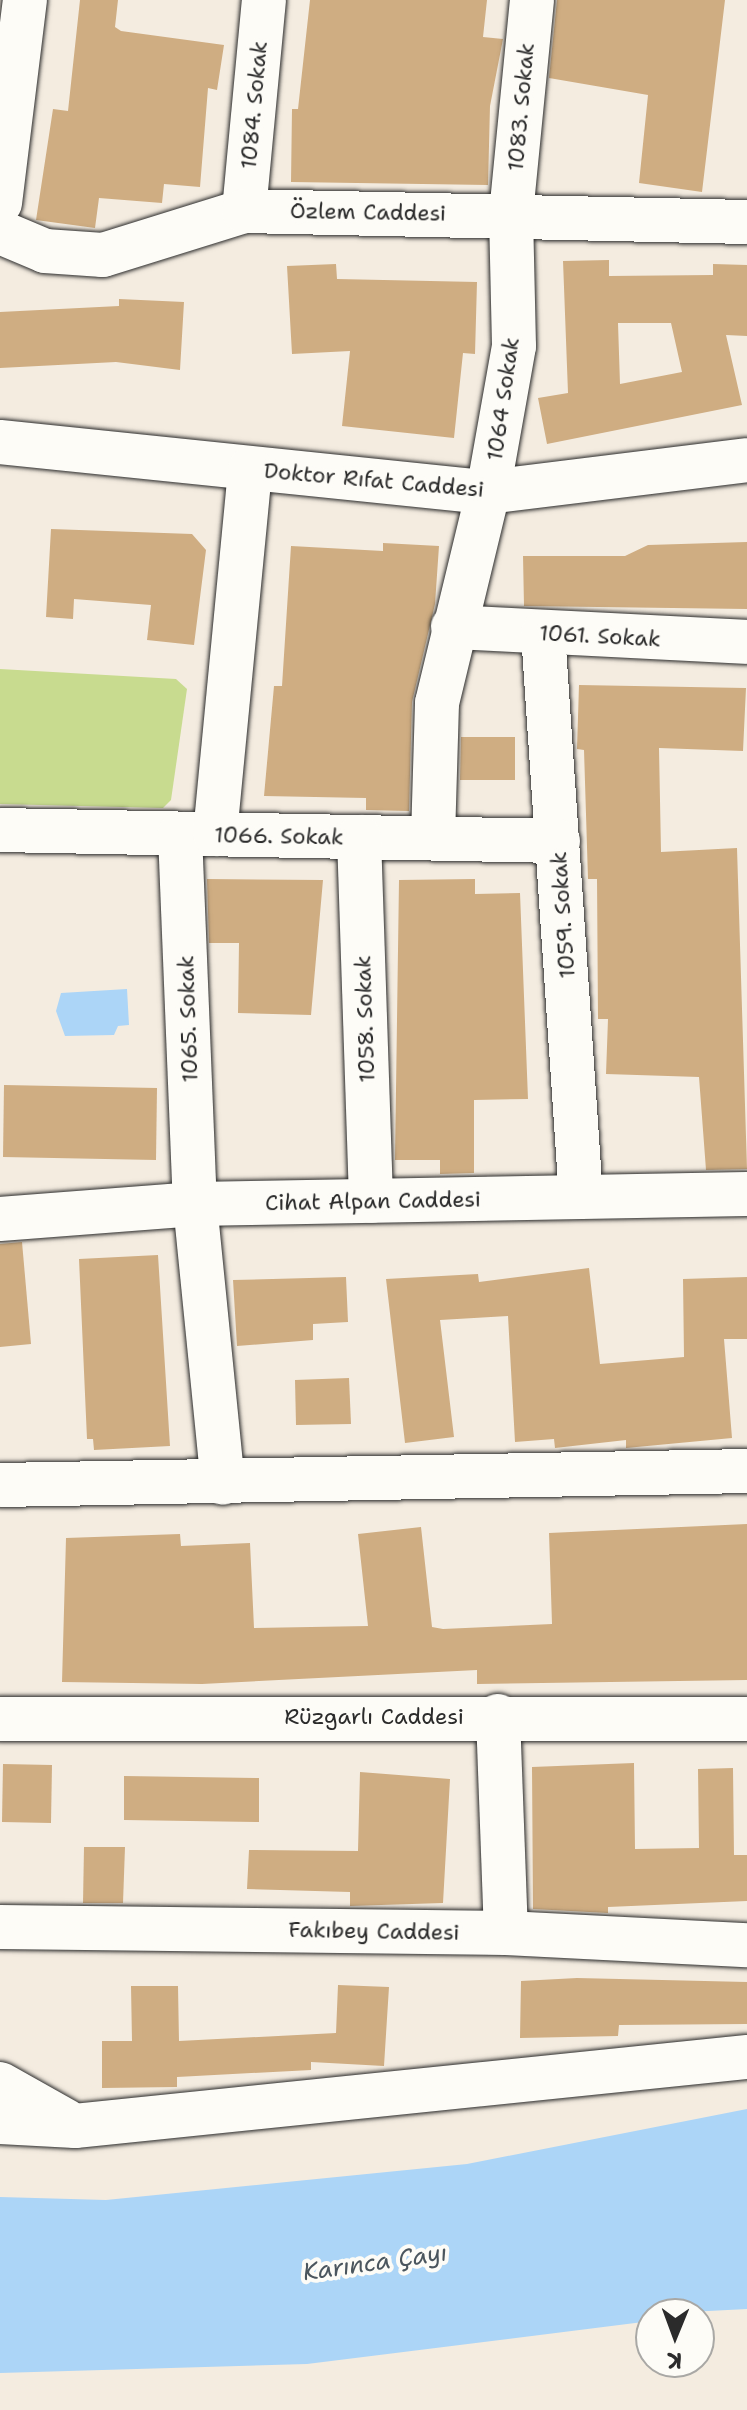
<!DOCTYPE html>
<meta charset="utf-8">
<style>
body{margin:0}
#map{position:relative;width:747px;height:2410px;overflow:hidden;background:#f4ece0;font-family:"Shantell Sans",sans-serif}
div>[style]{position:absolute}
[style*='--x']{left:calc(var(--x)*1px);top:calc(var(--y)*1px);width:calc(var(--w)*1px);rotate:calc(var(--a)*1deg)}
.green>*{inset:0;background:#c8db8f}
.water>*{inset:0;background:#acd5f7}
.building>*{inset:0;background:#cfad82}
.roads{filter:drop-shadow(0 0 2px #2b2b2b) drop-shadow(0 0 2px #2b2b2b)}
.minor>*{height:44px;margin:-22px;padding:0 22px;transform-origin:22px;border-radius:22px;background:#fdfcf7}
span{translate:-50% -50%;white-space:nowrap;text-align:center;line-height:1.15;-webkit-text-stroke:8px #fdfcf7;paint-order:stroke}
.street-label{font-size:22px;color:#2b2b2b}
.water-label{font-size:24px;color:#4b565e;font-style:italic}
.north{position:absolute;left:635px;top:2298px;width:80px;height:80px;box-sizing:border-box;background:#fdfcf7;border:2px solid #a9a8a5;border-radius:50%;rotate:181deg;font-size:22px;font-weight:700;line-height:32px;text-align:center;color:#2b2b2b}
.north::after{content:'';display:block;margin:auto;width:28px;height:36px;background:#2b2b2b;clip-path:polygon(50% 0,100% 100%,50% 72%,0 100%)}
</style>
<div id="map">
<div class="green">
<i style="clip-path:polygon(0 669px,176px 679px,187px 689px,171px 800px,163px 808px,0 804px)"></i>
</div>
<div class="water">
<i style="clip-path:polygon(127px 989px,129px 1025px,118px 1026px,114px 1035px,65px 1036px,56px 1011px,61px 993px)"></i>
<i style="clip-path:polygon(747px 2109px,747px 2309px,651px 2314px,651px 2321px,307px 2364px,0 2373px,0 2197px,106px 2200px,467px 2164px)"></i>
</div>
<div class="building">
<i style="clip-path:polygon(80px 0,118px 0,115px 27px,121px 31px,224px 45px,217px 90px,208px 88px,200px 187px,164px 184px,162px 203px,99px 198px,95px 228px,36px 220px,53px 109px,68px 111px)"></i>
<i style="clip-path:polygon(310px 0,487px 0,483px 37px,503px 39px,490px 106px,488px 185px,291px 182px,292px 109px,298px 109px)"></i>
<i style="clip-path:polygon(557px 0,725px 0,702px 192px,639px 183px,648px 95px,549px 78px)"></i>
<i style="clip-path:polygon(evenodd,609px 260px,609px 276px,713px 275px,713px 264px,747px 265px,747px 336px,726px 335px,742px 405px,547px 444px,538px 398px,568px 393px,563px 261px,609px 260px,618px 323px,671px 323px,682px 372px,620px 384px,618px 323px)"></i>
<i style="clip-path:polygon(336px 264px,337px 279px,477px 282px,475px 354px,463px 353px,454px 438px,342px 426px,350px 351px,292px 354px,287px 266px)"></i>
<i style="clip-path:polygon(119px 299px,184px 302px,180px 370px,116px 362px,0 368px,0 312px,119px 306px)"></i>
<i style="clip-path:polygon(51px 529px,192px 534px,206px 550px,194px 645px,147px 640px,151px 605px,74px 599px,73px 619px,46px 617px)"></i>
<i style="clip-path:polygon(747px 542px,747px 609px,524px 606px,523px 556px,625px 556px,648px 545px)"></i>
<i style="clip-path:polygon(383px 543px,439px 546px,435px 604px,412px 702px,409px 811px,366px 810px,366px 798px,264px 796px,274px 686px,282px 686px,291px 546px,383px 551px)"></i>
<i style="clip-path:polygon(579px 685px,746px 688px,743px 751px,659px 748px,661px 852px,737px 848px,747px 1169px,706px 1170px,699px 1077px,606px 1074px,608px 1019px,598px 1019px,597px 879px,588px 879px,584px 750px,577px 749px)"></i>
<i style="clip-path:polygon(461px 737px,515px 737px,515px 780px,460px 780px)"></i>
<i style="clip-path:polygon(207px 879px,323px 880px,311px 1015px,238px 1013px,239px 943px,209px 943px)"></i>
<i style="clip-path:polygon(475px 879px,475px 894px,520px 893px,528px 1099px,474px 1100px,474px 1173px,440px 1174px,440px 1160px,395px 1160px,399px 880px)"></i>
<i style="clip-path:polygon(4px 1085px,157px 1088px,156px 1160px,3px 1157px)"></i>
<i style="clip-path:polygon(22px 1242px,31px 1344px,0 1347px,0 1244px)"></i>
<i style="clip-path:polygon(158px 1255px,170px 1446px,94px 1450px,93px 1439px,87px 1439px,79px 1259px)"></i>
<i style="clip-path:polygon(589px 1268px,600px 1364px,684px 1357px,683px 1279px,747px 1277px,747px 1339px,724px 1339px,732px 1438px,626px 1448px,626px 1440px,555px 1448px,554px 1439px,515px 1442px,508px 1316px,440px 1320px,454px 1437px,405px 1443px,386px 1279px,478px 1274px,479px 1282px)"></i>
<i style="clip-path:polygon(346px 1277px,348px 1322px,313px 1324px,313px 1340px,237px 1346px,233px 1280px)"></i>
<i style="clip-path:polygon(349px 1378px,351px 1424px,296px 1425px,295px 1380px)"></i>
<i style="clip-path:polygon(747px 1524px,747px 1680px,477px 1684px,477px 1670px,202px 1684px,62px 1682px,66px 1538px,180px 1534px,181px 1546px,250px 1543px,254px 1628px,368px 1626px,358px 1534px,421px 1527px,432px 1627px,443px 1629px,552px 1624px,549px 1533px)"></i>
<i style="clip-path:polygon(634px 1763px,635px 1849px,699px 1848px,698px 1769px,733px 1768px,734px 1855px,747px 1855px,747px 1901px,608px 1907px,608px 1913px,533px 1909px,532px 1767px)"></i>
<i style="clip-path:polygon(3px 1764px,52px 1765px,51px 1823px,2px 1822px)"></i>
<i style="clip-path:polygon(360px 1772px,450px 1779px,443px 1903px,350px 1906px,350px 1892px,247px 1889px,249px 1850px,358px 1851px)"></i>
<i style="clip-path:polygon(124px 1776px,259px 1778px,259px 1822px,124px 1820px)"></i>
<i style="clip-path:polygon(84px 1847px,125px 1847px,123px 1903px,83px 1903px)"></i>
<i style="clip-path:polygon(577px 1978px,747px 1982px,747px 2024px,619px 2025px,618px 2036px,520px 2038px,521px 1981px)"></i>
<i style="clip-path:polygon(338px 1985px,389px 1987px,384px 2066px,311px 2062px,311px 2070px,177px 2077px,177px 2087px,102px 2088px,102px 2041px,132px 2041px,131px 1986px,178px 1986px,179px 2041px,336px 2033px)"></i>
</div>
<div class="roads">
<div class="minor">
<i style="--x:0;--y:203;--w:205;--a:-83"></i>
<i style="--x:244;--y:211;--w:212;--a:-84.6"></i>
<i style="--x:0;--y:232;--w:49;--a:22.9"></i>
<i style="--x:45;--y:251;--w:58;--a:3.9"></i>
<i style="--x:103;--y:255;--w:148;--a:-17.3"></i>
<i style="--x:244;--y:211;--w:503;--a:1.25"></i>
<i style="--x:0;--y:442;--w:491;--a:5.9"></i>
<i style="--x:488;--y:492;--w:261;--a:-7"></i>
<i style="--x:453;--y:627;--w:294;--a:2.9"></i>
<i style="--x:543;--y:633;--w:565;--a:86.15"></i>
<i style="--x:0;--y:830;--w:558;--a:1.13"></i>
<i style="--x:180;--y:834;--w:370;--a:87.7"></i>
<i style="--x:195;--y:1204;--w:280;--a:84.3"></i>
<i style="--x:215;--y:834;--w:367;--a:-84.5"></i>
<i style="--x:359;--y:837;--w:364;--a:88.1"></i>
<i style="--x:433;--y:838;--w:135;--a:-88.3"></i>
<i style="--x:437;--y:703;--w:217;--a:-76.4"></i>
<i style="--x:488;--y:492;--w:148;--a:-79.9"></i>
<i style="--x:514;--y:346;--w:132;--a:-91.3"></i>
<i style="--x:511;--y:214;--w:215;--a:-84.4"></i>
<i style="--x:0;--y:1219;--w:196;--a:-4.4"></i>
<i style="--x:195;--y:1204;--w:552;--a:-1.04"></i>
<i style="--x:0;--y:1485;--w:747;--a:-1.07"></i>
<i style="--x:498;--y:1716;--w:217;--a:87.9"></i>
<i style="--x:0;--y:1719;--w:747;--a:0"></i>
<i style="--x:0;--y:1927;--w:506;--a:0.68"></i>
<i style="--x:506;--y:1933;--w:241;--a:2.9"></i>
<i style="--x:0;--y:2084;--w:76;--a:29.3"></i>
<i style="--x:0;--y:2122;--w:75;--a:3.1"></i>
<i style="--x:75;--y:2126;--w:676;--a:-5.86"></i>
</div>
</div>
<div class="street-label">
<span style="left:254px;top:105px;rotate:-85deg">1084. Sokak</span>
<span style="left:521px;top:107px;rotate:-85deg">1083. Sokak</span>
<span style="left:368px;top:212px;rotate:1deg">Özlem Caddesi</span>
<span style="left:503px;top:399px;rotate:-82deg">1064 Sokak</span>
<span style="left:374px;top:480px;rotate:5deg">Doktor Rıfat Caddesi</span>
<span style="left:600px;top:636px;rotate:3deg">1061. Sokak</span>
<span style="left:279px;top:836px;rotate:1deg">1066. Sokak</span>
<span style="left:563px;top:915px;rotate:-94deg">1059. Sokak</span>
<span style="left:188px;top:1019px;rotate:-92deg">1065. Sokak</span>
<span style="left:365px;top:1019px;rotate:-92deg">1058. Sokak</span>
<span style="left:373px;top:1201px;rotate:-1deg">Cihat Alpan Caddesi</span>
<span style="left:374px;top:1717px">Rüzgarlı Caddesi</span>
<span style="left:374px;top:1931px;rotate:1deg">Fakıbey Caddesi</span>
</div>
<div class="water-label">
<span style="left:375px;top:2263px;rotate:-8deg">Karınca Çayı</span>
</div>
<div class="north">K</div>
</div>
